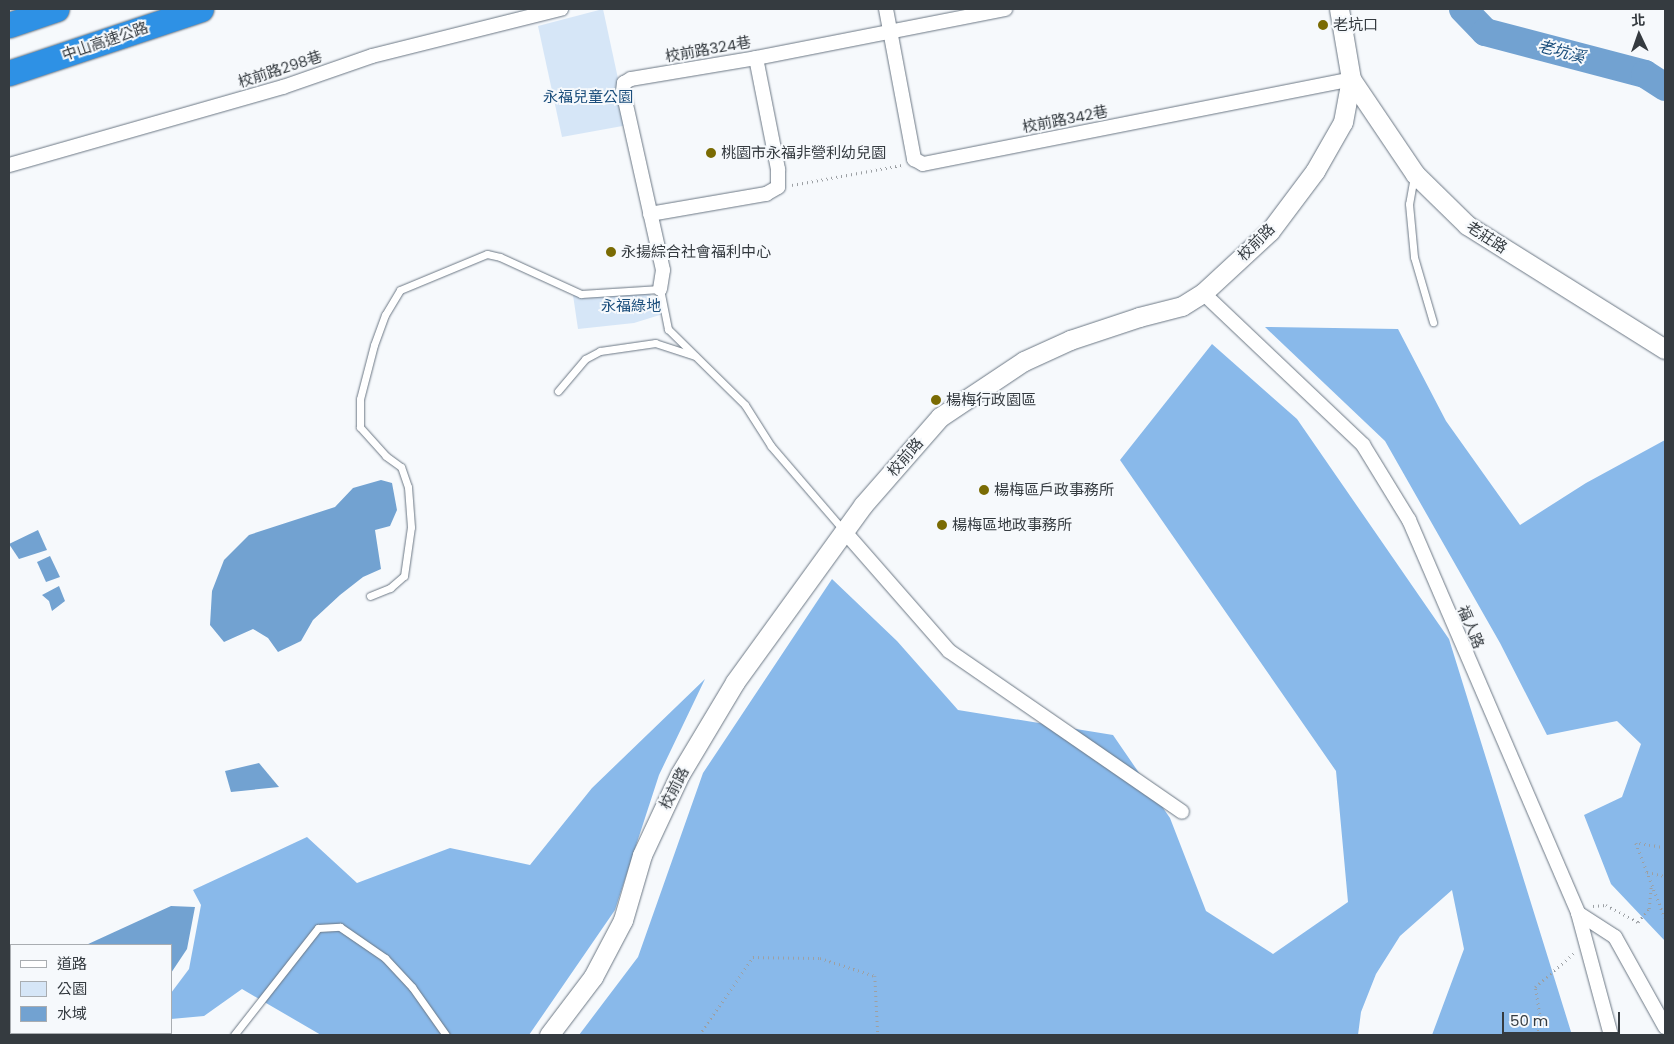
<!DOCTYPE html>
<meta charset="utf-8">
<style>
body{margin:0}
#map{position:relative;width:1674px;height:1044px;overflow:hidden;background:#f6f9fc;font-family:Poppins,"Noto Sans TC",sans-serif}
div>[style]{position:absolute}
[style*='--x']{left:calc(var(--x)*1px);top:calc(var(--y)*1px);width:calc(var(--w)*1px);rotate:calc(var(--a)*1deg)}
.green>*{inset:0;background:#d6e6f7}
.forest>*{inset:0;background:#89b9ea}
.water>*{inset:0;background:#72a2d1}
.river>*{height:28px;margin:-14px;padding:0 14px;transform-origin:14px;border-radius:14px;background:#72a2d1}
.path>*{height:2.5px;margin-top:-1.25px;transform-origin:0;background:repeating-linear-gradient(90deg,#9ca0a4 0 1px,transparent 0 5px)}
.roads{filter:drop-shadow(0 0 1px #6b7784) drop-shadow(0 0 1px #6b7784)}
.lane>*{height:7px;margin:-3.5px;padding:0 3.5px;transform-origin:3.5px;border-radius:3.5px;background:#fff}
.street>*{height:14px;margin:-7px;padding:0 7px;transform-origin:7px;border-radius:7px;background:#fff}
.secondary>*{height:19px;margin:-9.5px;padding:0 9.5px;transform-origin:9.5px;border-radius:9.5px;background:#fff}
.highway>*{height:25px;margin:-12.5px;padding:0 12.5px;transform-origin:12.5px;border-radius:12.5px;background:#2e91e5}
.dots>*{width:14px;height:14px;translate:-50% -50%;box-sizing:border-box;border:2px solid #f6f9fc;border-radius:50%}
span{translate:-50% -50%;white-space:nowrap;text-align:center;line-height:1.15;-webkit-text-stroke:4px #f6f9fc;paint-order:stroke}
.poi-label{font-size:15px;color:#353b40}
.left{translate:0 -50%;text-align:left}
.street-label{font-size:15px;color:#353b40}
.park-label{font-size:15px;color:#1b4e7c}
.water-label{font-size:16px;color:#194d7b;font-style:italic}
.frame{position:absolute;inset:0;border:10px solid #353b40;pointer-events:none}
.legend{position:absolute;left:10px;top:944px;width:162px;height:90px;box-sizing:border-box;background:#f6f9fc;border:1px solid #a9adb1;margin:0;padding:6px 9px;list-style:none;font-size:15px;color:#353b40}
.legend li{display:flex;align-items:center;gap:10px;height:25px}
.legend b{width:25px;border:1px solid #a9adb1}
.north{position:absolute;left:1614px;top:10px;width:50px;height:50px;-webkit-text-stroke:4px #f6f9fc;paint-order:stroke;rotate:357deg;font-size:14px;font-weight:700;line-height:20px;text-align:center;color:#353b40}
.north::after{content:'';display:block;margin:auto;width:18px;height:22px;background:#353b40;clip-path:polygon(50% 0,100% 100%,50% 72%,0 100%)}
.scale{position:absolute;left:1502px;top:1012px;width:118px;height:22px;box-sizing:border-box;border:2px solid #353b40;border-top:0;padding-left:6px;font-size:15px;line-height:18px;white-space:nowrap;color:#353b40;-webkit-text-stroke:4px #f6f9fc;paint-order:stroke}
</style>
<div id="map">
<div class="green">
<i style="clip-path:polygon(603px 9px,628px 125px,562px 137px,538px 26px)"></i>
<i style="clip-path:polygon(645px 287px,663px 314px,634px 323px,578px 329px,573px 295px)"></i>
</div>
<div class="forest">
<i style="clip-path:polygon(1265px 327px,1398px 329px,1446px 421px,1520px 525px,1586px 483px,1665px 440px,1665px 941px,1611px 884px,1584px 815px,1622px 797px,1641px 744px,1617px 721px,1547px 735px,1500px 643px,1385px 441px)"></i>
<i style="clip-path:polygon(1212px 344px,1297px 419px,1449px 639px,1572px 1035px,1432px 1035px,1464px 949px,1452px 890px,1400px 936px,1376px 974px,1361px 1012px,1358px 1035px,579px 1035px,638px 957px,703px 773px,832px 579px,897px 641px,958px 710px,1113px 735px,1170px 818px,1206px 911px,1273px 954px,1348px 902px,1336px 771px,1120px 460px)"></i>
<i style="clip-path:polygon(705px 679px,659px 775px,615px 910px,529px 1035px,321px 1035px,242px 989px,204px 1016px,171px 1019px,171px 993px,189px 969px,201px 905px,193px 890px,307px 837px,357px 883px,450px 848px,530px 865px,592px 788px)"></i>
</div>
<div class="water">
<i style="clip-path:polygon(381px 480px,392px 483px,397px 510px,390px 526px,375px 530px,381px 569px,363px 577px,340px 595px,313px 620px,301px 641px,278px 652px,268px 638px,253px 629px,224px 642px,210px 625px,212px 591px,224px 560px,249px 535px,335px 507px,353px 488px)"></i>
<i style="clip-path:polygon(38px 530px,47px 550px,19px 559px,9px 544px)"></i>
<i style="clip-path:polygon(50px 556px,60px 577px,46px 582px,37px 562px)"></i>
<i style="clip-path:polygon(59px 586px,65px 601px,52px 611px,49px 601px,42px 595px)"></i>
<i style="clip-path:polygon(259px 763px,279px 787px,231px 792px,225px 771px)"></i>
<i style="clip-path:polygon(171px 906px,195px 907px,187px 949px,171px 973px,171px 945px,86px 945px)"></i>
<i style="clip-path:polygon(11px 1010px,11px 1033px,129px 1033px,9px 1035px)"></i>
</div>
<div class="river">
<i style="--x:1463;--y:9;--w:32;--a:46"></i>
<i style="--x:1485;--y:32;--w:165;--a:14.7"></i>
<i style="--x:1645;--y:74;--w:24;--a:33"></i>
</div>
<div class="path">
<i style="--x:792;--y:185;--w:112;--a:-10.3"></i>
<i style="--x:1665;--y:848;--w:29;--a:-170"></i>
<i style="--x:1636;--y:843;--w:80;--a:68.9"></i>
<i style="--x:1647;--y:872;--w:18;--a:13"></i>
<i style="--x:1593;--y:906;--w:13;--a:-4"></i>
<i style="--x:1606;--y:905;--w:36;--a:28"></i>
<i style="--x:1638;--y:922;--w:17;--a:-50"></i>
<i style="--x:1649;--y:909;--w:25;--a:-85"></i>
<i style="--x:699;--y:1035;--w:95;--a:-55.3"></i>
<i style="--x:753;--y:957;--w:67;--a:0.9"></i>
<i style="--x:820;--y:958;--w:58;--a:18.1"></i>
<i style="--x:875;--y:976;--w:59;--a:87.1"></i>
<i style="--x:1535;--y:1035;--w:13;--a:-61"></i>
<i style="--x:1541;--y:1024;--w:37;--a:-99"></i>
<i style="--x:1535;--y:987;--w:53;--a:-41.2"></i>
</div>
<div class="roads">
<div class="lane">
<i style="--x:1414;--y:176;--w:28;--a:100"></i>
<i style="--x:1409;--y:204;--w:53;--a:84.6"></i>
<i style="--x:1414;--y:257;--w:68;--a:73.7"></i>
<i style="--x:558;--y:391;--w:42;--a:-49.8"></i>
<i style="--x:585;--y:359;--w:17;--a:-28"></i>
<i style="--x:600;--y:351;--w:56;--a:-8.3"></i>
<i style="--x:655;--y:343;--w:42;--a:18"></i>
<i style="--x:370;--y:596;--w:22;--a:-22"></i>
<i style="--x:390;--y:588;--w:18;--a:-41"></i>
<i style="--x:404;--y:576;--w:49;--a:-81.9"></i>
<i style="--x:411;--y:527;--w:40;--a:-94.3"></i>
<i style="--x:408;--y:487;--w:21;--a:-109"></i>
<i style="--x:401;--y:467;--w:19;--a:-144"></i>
<i style="--x:386;--y:456;--w:39;--a:-132"></i>
<i style="--x:360;--y:427;--w:28;--a:-90"></i>
<i style="--x:360;--y:399;--w:56;--a:-75.5"></i>
<i style="--x:374;--y:345;--w:32;--a:-70"></i>
<i style="--x:385;--y:315;--w:29;--a:-59"></i>
<i style="--x:400;--y:290;--w:94;--a:-22.5"></i>
<i style="--x:487;--y:254;--w:13;--a:13"></i>
<i style="--x:500;--y:257;--w:89;--a:24.6"></i>
<i style="--x:581;--y:294;--w:79;--a:-3.6"></i>
<i style="--x:660;--y:289;--w:41;--a:78.7"></i>
<i style="--x:668;--y:329;--w:108;--a:44.6"></i>
<i style="--x:745;--y:405;--w:49;--a:57.6"></i>
<i style="--x:771;--y:446;--w:112;--a:49.3"></i>
<i style="--x:234;--y:1035;--w:136;--a:-51.9"></i>
<i style="--x:318;--y:928;--w:22;--a:-3"></i>
<i style="--x:340;--y:927;--w:55;--a:34.6"></i>
<i style="--x:385;--y:958;--w:40;--a:47"></i>
<i style="--x:412;--y:987;--w:59;--a:54.7"></i>
</div>
<div class="street">
<i style="--x:886;--y:9;--w:153;--a:79.4"></i>
<i style="--x:914;--y:159;--w:10;--a:29"></i>
<i style="--x:923;--y:164;--w:436;--a:-11.2"></i>
<i style="--x:9;--y:165;--w:285;--a:-15.9"></i>
<i style="--x:283;--y:87;--w:94;--a:-19.2"></i>
<i style="--x:372;--y:56;--w:195;--a:-14"></i>
<i style="--x:650;--y:214;--w:118;--a:-9.8"></i>
<i style="--x:766;--y:194;--w:14;--a:-30"></i>
<i style="--x:778;--y:187;--w:18;--a:-90"></i>
<i style="--x:778;--y:169;--w:113;--a:-101.2"></i>
<i style="--x:660;--y:289;--w:19;--a:-81"></i>
<i style="--x:663;--y:270;--w:183;--a:-102.6"></i>
<i style="--x:623;--y:91;--w:8;--a:-83"></i>
<i style="--x:624;--y:83;--w:8;--a:-30"></i>
<i style="--x:631;--y:79;--w:127;--a:-9.5"></i>
<i style="--x:756;--y:58;--w:254;--a:-11.1"></i>
<i style="--x:1203;--y:293;--w:221;--a:43.5"></i>
<i style="--x:1363;--y:445;--w:88;--a:58.5"></i>
<i style="--x:1409;--y:520;--w:428;--a:66.7"></i>
<i style="--x:1578;--y:913;--w:126;--a:74.9"></i>
<i style="--x:844;--y:531;--w:159;--a:48.8"></i>
<i style="--x:949;--y:651;--w:283;--a:34.6"></i>
<i style="--x:1578;--y:913;--w:44;--a:33"></i>
<i style="--x:1615;--y:937;--w:103;--a:60.9"></i>
</div>
<div class="secondary">
<i style="--x:1351;--y:79;--w:115;--a:56"></i>
<i style="--x:1415;--y:174;--w:73;--a:44.4"></i>
<i style="--x:1467;--y:225;--w:234;--a:32.1"></i>
<i style="--x:549;--y:1035;--w:73;--a:-52.8"></i>
<i style="--x:593;--y:977;--w:64;--a:-62.2"></i>
<i style="--x:623;--y:920;--w:68;--a:-73.7"></i>
<i style="--x:642;--y:855;--w:89;--a:-64.9"></i>
<i style="--x:680;--y:774;--w:107;--a:-59.1"></i>
<i style="--x:735;--y:682;--w:218;--a:-54.1"></i>
<i style="--x:863;--y:505;--w:117;--a:-48.8"></i>
<i style="--x:940;--y:417;--w:101;--a:-33.7"></i>
<i style="--x:1024;--y:361;--w:51;--a:-24.5"></i>
<i style="--x:1070;--y:340;--w:73;--a:-18.4"></i>
<i style="--x:1139;--y:317;--w:44;--a:-14.3"></i>
<i style="--x:1182;--y:306;--w:25;--a:-32"></i>
<i style="--x:1203;--y:293;--w:91;--a:-42.8"></i>
<i style="--x:1270;--y:231;--w:75;--a:-53.1"></i>
<i style="--x:1315;--y:171;--w:56;--a:-60.3"></i>
<i style="--x:1343;--y:122;--w:44;--a:-79.5"></i>
<i style="--x:1351;--y:79;--w:71;--a:-99.7"></i>
</div>
<div class="highway">
<i style="--x:9;--y:25;--w:50;--a:-18.8"></i>
<i style="--x:9;--y:73;--w:202;--a:-18.4"></i>
</div>
</div>
<div class="dots">
<i style="left:1323px;top:25px;background:#7a6b03"></i>
<i style="left:711px;top:153px;background:#7a6b03"></i>
<i style="left:611px;top:252px;background:#7a6b03"></i>
<i style="left:936px;top:400px;background:#7a6b03"></i>
<i style="left:984px;top:490px;background:#7a6b03"></i>
<i style="left:942px;top:525px;background:#7a6b03"></i>
</div>
<div class="poi-label">
<span class="left" style="left:1333px;top:25px">老坑口</span>
<span class="left" style="left:721px;top:153px">桃園市永福非營利幼兒園</span>
<span class="left" style="left:621px;top:252px">永揚綜合社會福利中心</span>
<span class="left" style="left:946px;top:400px">楊梅行政園區</span>
<span class="left" style="left:994px;top:490px">楊梅區戶政事務所</span>
<span class="left" style="left:952px;top:525px">楊梅區地政事務所</span>
</div>
<div class="street-label">
<span style="left:105px;top:41px;rotate:-19deg">中山高速公路</span>
<span style="left:708px;top:49px;rotate:-10deg">校前路324巷</span>
<span style="left:280px;top:69px;rotate:-18deg">校前路298巷</span>
<span style="left:1065px;top:119px;rotate:-11deg">校前路342巷</span>
<span style="left:1487px;top:237px;rotate:33deg">老莊路</span>
<span style="left:1256px;top:242px;rotate:-45deg">校前路</span>
<span style="left:905px;top:457px;rotate:-49deg">校前路</span>
<span style="left:1471px;top:627px;rotate:67deg">福人路</span>
<span style="left:674px;top:788px;rotate:-63deg">校前路</span>
</div>
<div class="park-label">
<span style="left:588px;top:97px">永福兒童公園</span>
<span style="left:631px;top:306px">永福綠地</span>
</div>
<div class="water-label">
<span style="left:1561px;top:52px;rotate:15deg">老坑溪</span>
</div>
<div class="frame"></div>
<ul class="legend">
<li><b style="height:6px;background:#fff"></b>道路</li>
<li><b style="height:14px;background:#d6e6f7"></b>公園</li>
<li><b style="height:14px;background:#72a2d1"></b>水域</li>
</ul>
<div class="north">北</div>
<div class="scale">50 m</div>
</div>
